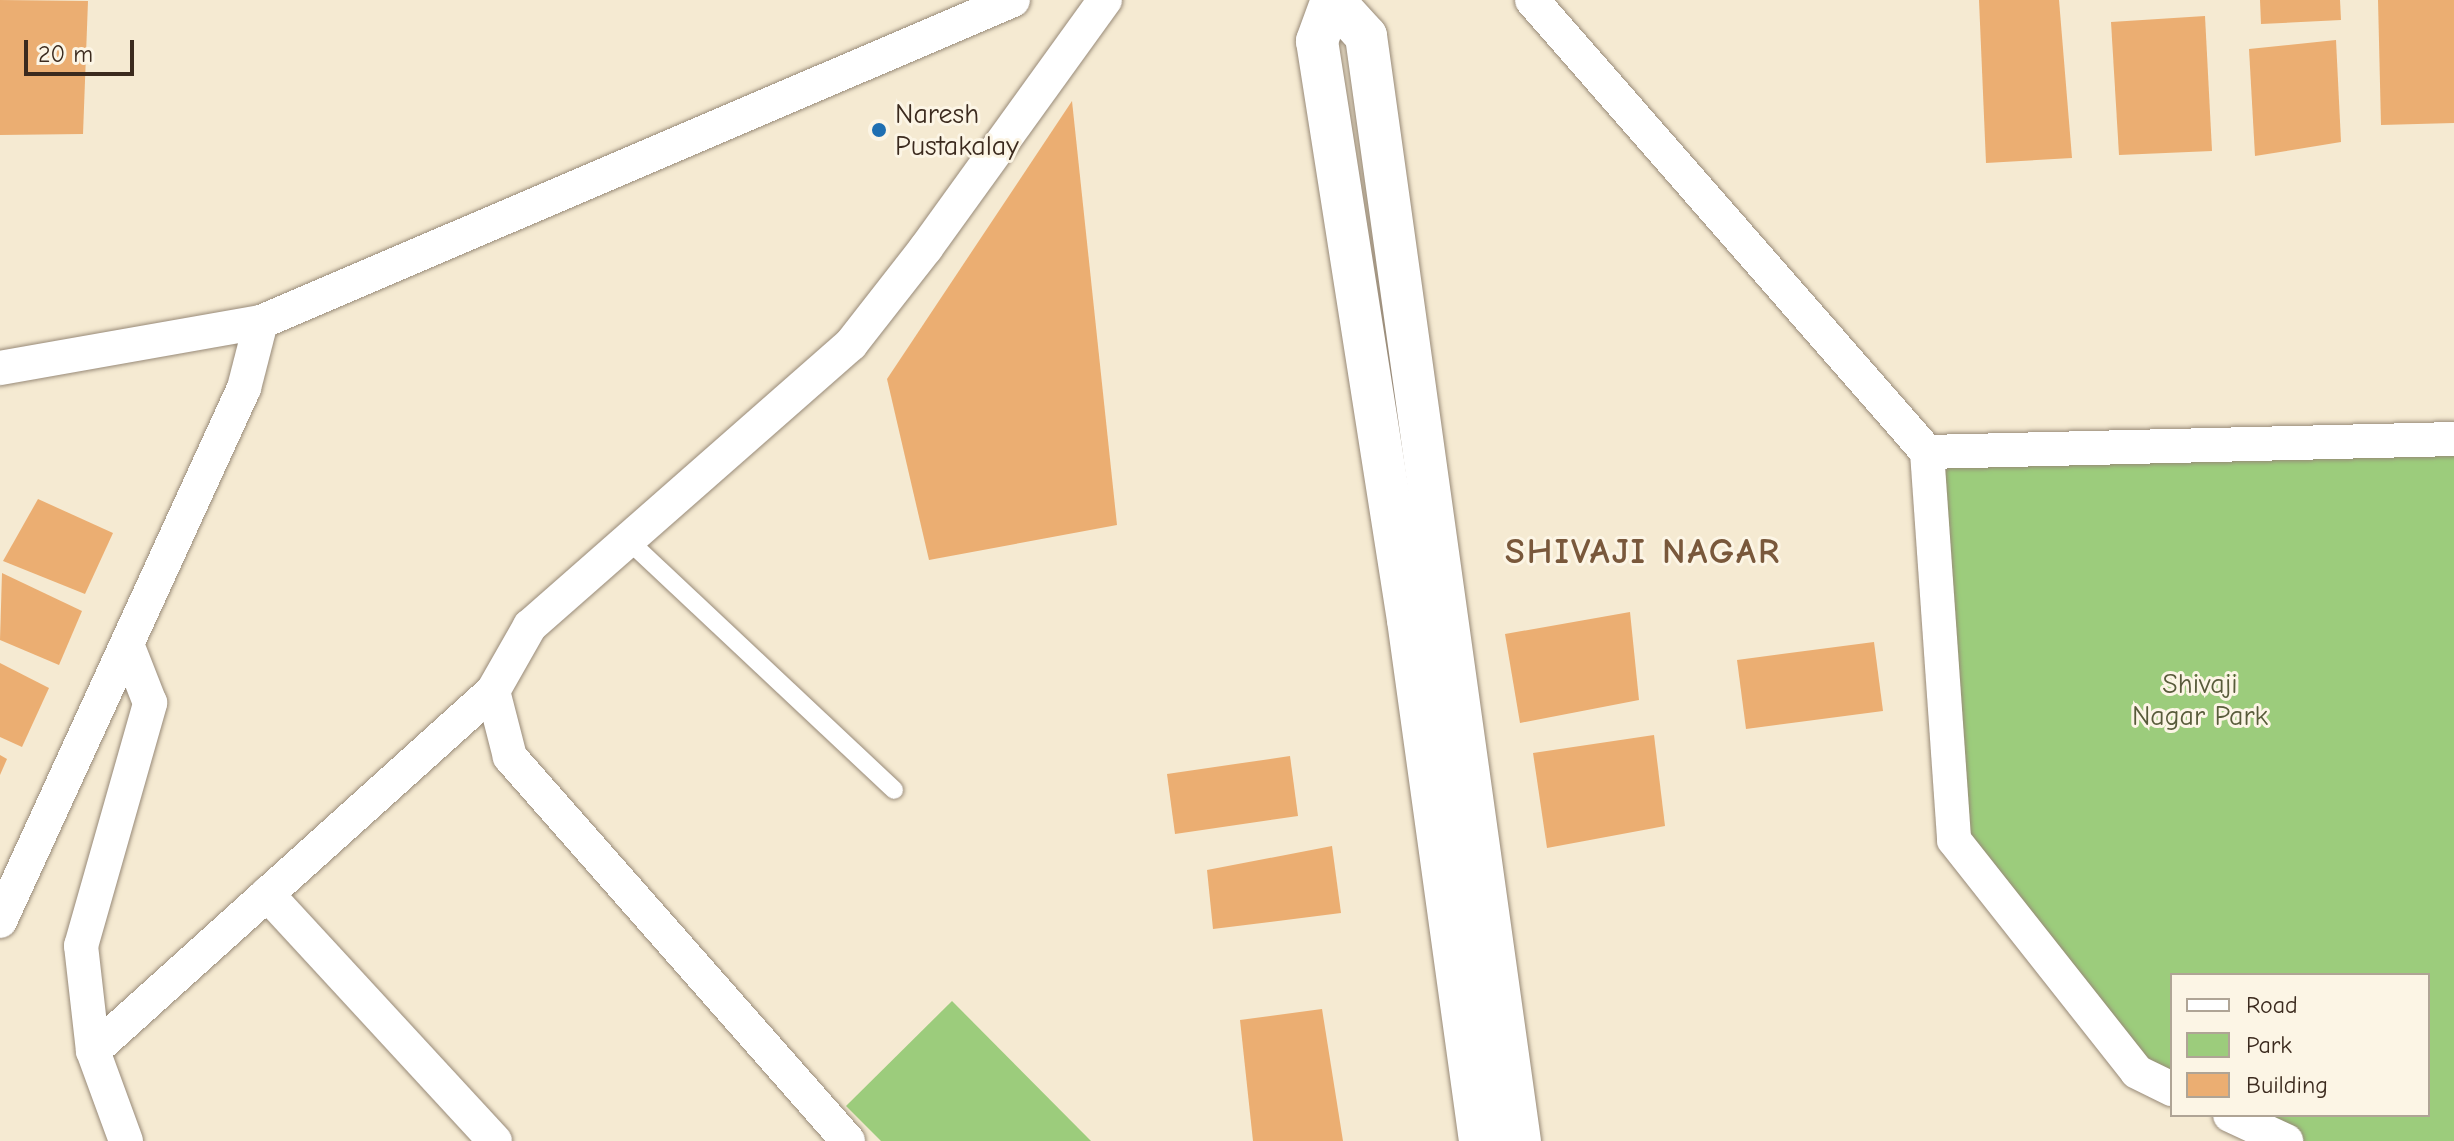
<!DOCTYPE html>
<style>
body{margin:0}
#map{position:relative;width:2454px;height:1141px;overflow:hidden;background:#f5ead2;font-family:"Comic Neue",sans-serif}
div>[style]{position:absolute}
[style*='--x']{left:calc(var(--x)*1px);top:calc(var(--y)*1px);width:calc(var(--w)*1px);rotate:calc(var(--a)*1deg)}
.green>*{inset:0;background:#9ccc7c}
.building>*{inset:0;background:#ebae72}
.roads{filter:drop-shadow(0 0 2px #988a78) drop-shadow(0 0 2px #988a78)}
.service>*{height:18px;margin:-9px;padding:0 9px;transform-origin:9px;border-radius:9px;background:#fff}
.minor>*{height:34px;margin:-17px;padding:0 17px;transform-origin:17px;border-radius:17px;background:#fff}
.tertiary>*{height:42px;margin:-21px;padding:0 21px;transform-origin:21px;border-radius:21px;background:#fff}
.dots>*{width:22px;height:22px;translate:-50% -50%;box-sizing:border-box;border:4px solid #fcf5e5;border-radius:50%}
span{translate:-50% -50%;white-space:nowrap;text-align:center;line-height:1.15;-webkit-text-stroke:6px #fcf5e5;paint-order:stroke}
.poi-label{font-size:28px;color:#3b2a1e}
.left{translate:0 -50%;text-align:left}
.park-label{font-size:28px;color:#585b3a}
.district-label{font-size:36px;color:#79583b;font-weight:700;letter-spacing:2px}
.legend{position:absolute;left:2170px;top:973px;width:260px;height:144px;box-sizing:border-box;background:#fcf5e5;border:2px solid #afa495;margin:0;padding:10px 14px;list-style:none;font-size:24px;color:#3b2a1e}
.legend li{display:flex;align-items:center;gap:16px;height:40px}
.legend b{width:40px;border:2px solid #afa495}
.scale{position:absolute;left:24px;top:40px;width:110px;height:36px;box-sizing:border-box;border:4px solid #3b2a1e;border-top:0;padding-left:10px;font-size:24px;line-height:28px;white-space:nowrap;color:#3b2a1e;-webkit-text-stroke:6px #fcf5e5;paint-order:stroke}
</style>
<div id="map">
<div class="green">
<i style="clip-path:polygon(2454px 440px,2454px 1141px,2289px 1141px,2233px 1115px,2428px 1115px,2428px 975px,2172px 975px,2172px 1087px,1954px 840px,1929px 453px)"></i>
<i style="clip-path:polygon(952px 1001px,1091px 1141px,881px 1141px,846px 1106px)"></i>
</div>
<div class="building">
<i style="clip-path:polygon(0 0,88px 1px,83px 134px,0 135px)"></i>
<i style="clip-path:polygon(1979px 0,2059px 0,2072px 158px,1986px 163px)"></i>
<i style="clip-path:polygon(2260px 0,2340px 0,2341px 20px,2261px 24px)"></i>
<i style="clip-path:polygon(2378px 0,2454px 0,2454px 123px,2381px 125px)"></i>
<i style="clip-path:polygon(2205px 16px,2212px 151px,2119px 155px,2111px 22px)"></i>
<i style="clip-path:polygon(2336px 40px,2341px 142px,2255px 156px,2249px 49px)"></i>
<i style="clip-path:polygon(1072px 101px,1117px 525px,929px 560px,887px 379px)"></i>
<i style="clip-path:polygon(38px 499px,113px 533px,85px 594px,3px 561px)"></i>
<i style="clip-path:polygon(2px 573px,82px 611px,59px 665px,0 640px)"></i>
<i style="clip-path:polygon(1630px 612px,1639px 700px,1520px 723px,1505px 634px)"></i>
<i style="clip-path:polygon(1874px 642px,1883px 711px,1746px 729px,1737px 660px)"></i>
<i style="clip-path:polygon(0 663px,49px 688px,22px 747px,0 737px)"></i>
<i style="clip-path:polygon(1654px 735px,1665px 826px,1547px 848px,1533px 753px)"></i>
<i style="clip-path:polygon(0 755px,7px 759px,0 775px)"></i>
<i style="clip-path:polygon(1290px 756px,1298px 816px,1175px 834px,1167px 774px)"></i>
<i style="clip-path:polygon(1332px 846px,1341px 913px,1213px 929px,1207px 870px)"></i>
<i style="clip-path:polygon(1322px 1009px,1343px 1141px,1253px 1141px,1240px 1020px)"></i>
</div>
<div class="roads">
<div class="service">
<i style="--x:628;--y:540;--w:365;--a:43.2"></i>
</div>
<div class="minor">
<i style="--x:1532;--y:0;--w:600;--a:48.85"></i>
<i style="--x:1927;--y:452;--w:389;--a:86"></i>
<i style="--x:1954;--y:840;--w:295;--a:51.7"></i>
<i style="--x:2137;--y:1072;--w:39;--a:26"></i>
<i style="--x:0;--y:368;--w:265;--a:-10"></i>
<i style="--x:1927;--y:452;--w:527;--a:-1.41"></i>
<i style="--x:267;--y:894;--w:336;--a:47.3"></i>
<i style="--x:0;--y:921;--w:586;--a:-65.4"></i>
<i style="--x:244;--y:388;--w:68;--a:-75.6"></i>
<i style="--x:261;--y:322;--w:818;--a:-23.18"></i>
<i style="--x:93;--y:1051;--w:538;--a:-41.99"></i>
<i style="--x:2230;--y:1115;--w:62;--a:24.9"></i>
<i style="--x:126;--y:1141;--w:96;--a:-110.1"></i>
<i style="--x:93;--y:1051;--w:106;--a:-96.5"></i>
<i style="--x:81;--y:946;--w:253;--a:-74.1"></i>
<i style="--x:150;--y:703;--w:63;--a:-111.3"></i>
<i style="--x:848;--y:1141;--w:512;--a:-131.35"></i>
<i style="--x:510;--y:757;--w:68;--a:-104.4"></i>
<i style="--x:493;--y:691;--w:75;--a:-60.4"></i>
<i style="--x:530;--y:626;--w:427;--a:-41.3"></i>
<i style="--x:851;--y:344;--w:122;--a:-52"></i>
<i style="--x:926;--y:248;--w:306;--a:-54.2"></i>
</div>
<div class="tertiary">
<i style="--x:1332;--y:0;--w:44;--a:110.1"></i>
<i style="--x:1317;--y:41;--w:586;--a:81.07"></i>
<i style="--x:1408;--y:620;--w:526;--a:82.13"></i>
<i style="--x:1333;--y:0;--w:49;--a:47.5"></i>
<i style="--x:1366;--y:36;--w:1116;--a:82.07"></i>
</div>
</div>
<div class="dots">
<i style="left:879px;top:130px;background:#1f6fb2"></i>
</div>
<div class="poi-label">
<span class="left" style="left:895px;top:130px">Naresh<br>Pustakalay</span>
</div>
<div class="park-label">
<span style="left:2200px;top:700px">Shivaji<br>Nagar Park</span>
</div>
<div class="district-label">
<span style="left:1643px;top:552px">SHIVAJI NAGAR</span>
</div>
<ul class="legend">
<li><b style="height:10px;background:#fff"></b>Road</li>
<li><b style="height:22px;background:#9ccc7c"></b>Park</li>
<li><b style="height:22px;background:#ebae72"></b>Building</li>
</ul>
<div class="scale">20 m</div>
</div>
